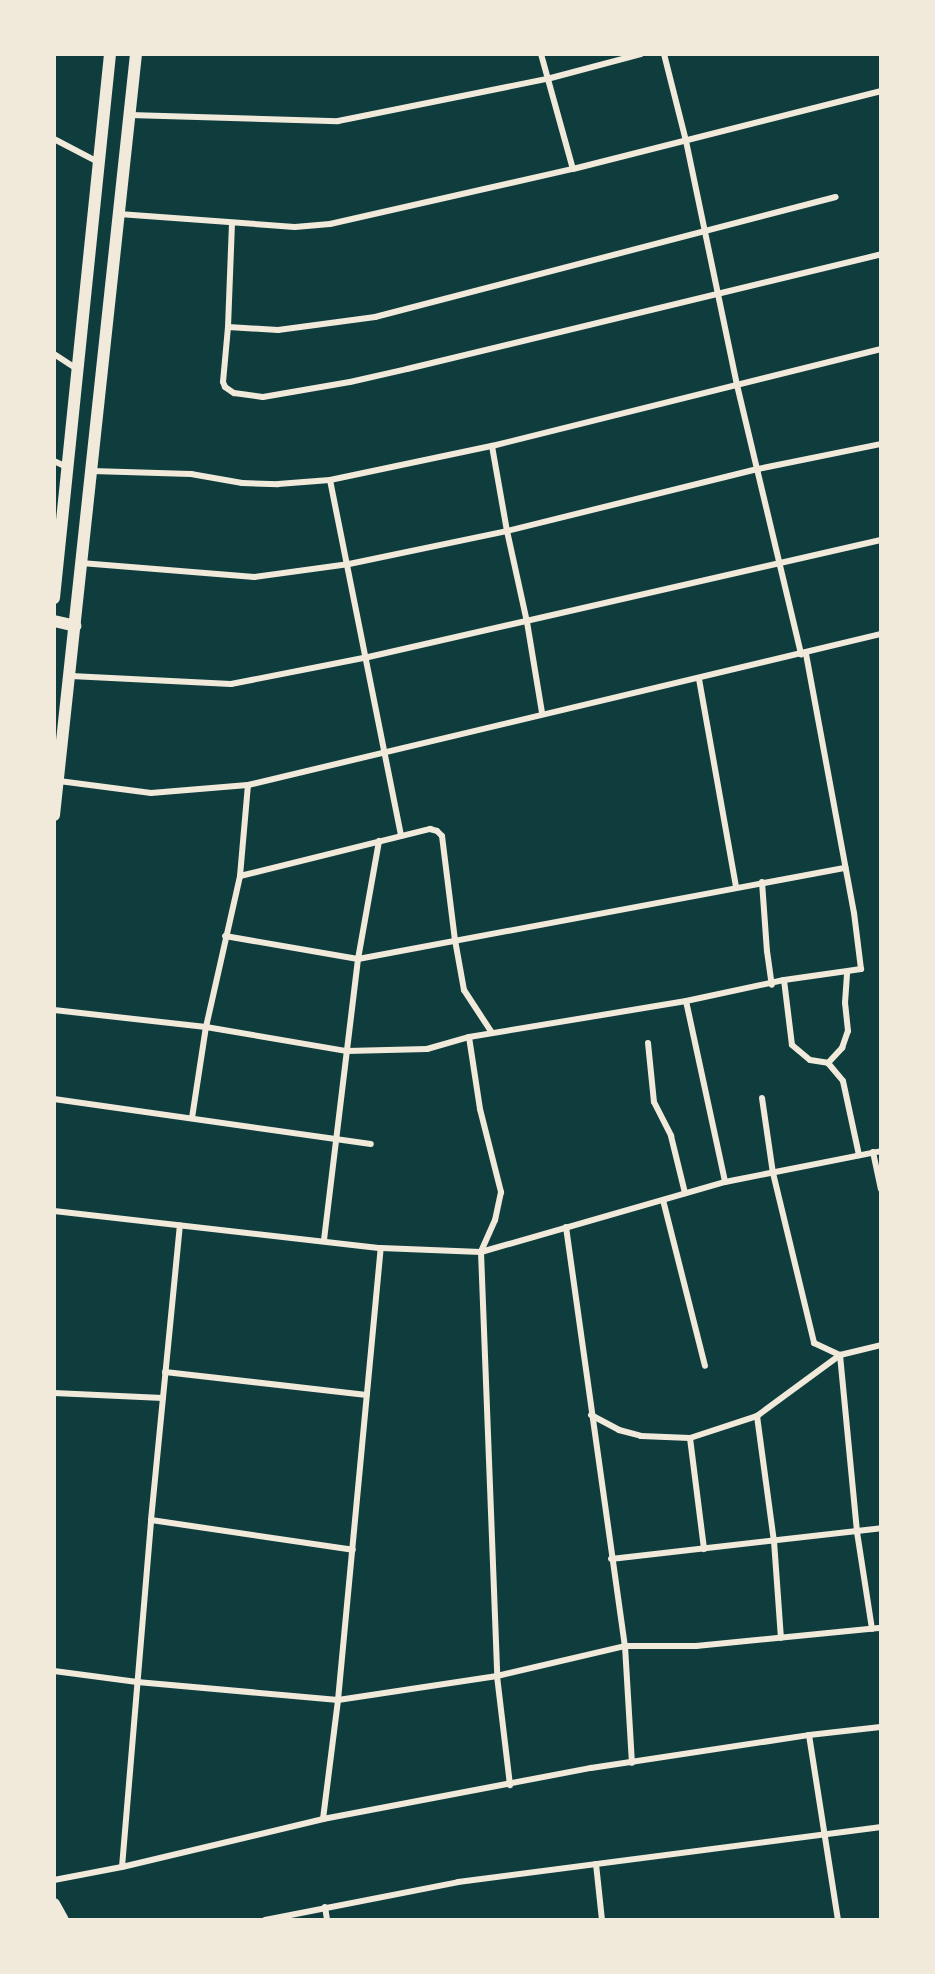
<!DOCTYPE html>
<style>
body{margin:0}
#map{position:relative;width:935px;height:1974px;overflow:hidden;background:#0f3d3e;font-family:Poppins,sans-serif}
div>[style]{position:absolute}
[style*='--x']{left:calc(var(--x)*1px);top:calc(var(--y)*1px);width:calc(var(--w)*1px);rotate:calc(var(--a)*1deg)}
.minor>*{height:6px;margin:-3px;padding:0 3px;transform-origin:3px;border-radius:3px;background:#f1e9da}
.secondary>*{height:12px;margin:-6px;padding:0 6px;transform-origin:6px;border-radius:6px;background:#f1e9da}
span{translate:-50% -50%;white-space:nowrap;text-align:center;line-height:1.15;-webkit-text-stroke:6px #f1e9da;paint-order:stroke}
.frame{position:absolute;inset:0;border:56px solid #f1e9da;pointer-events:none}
</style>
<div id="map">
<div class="minor">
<i style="--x:541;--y:54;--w:119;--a:74.5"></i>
<i style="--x:664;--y:54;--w:90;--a:75.8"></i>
<i style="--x:686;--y:141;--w:249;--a:78.2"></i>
<i style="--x:737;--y:385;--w:277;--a:76.6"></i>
<i style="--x:130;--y:115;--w:208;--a:1.7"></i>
<i style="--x:338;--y:121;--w:213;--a:-11.4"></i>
<i style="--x:547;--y:79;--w:97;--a:-14.9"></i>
<i style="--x:54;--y:139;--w:50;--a:27.6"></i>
<i style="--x:119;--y:214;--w:176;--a:4.2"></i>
<i style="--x:295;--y:227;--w:35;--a:-5"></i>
<i style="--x:330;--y:224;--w:249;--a:-12.8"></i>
<i style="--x:573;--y:169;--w:318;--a:-14.2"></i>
<i style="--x:232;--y:223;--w:104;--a:92.2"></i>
<i style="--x:228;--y:327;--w:55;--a:95.2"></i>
<i style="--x:223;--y:382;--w:5;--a:68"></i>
<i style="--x:225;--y:387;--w:11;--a:34"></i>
<i style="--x:234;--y:393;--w:29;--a:8"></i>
<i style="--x:263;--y:397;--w:88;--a:-9.8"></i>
<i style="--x:350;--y:382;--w:58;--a:-12.8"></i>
<i style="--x:407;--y:369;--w:488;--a:-13.6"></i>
<i style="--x:228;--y:327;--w:50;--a:3.4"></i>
<i style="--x:278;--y:330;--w:98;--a:-7.6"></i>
<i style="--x:375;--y:317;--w:476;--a:-14.6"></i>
<i style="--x:54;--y:354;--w:27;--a:33"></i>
<i style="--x:492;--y:446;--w:86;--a:80"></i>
<i style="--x:507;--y:531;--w:93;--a:77.6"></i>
<i style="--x:527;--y:622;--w:92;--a:80.6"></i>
<i style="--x:54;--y:461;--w:14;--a:25"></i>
<i style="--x:92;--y:471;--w:99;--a:1.7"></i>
<i style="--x:191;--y:474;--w:52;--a:10"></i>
<i style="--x:242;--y:483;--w:36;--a:2"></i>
<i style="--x:278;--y:484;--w:52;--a:-4.4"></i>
<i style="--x:330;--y:480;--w:166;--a:-11.9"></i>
<i style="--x:492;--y:446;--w:401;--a:-14"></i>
<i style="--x:330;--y:480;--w:363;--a:78.7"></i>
<i style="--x:81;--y:563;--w:174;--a:4.6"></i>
<i style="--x:254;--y:577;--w:96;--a:-7.8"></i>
<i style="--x:349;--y:564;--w:161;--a:-11.8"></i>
<i style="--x:507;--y:531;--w:259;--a:-13.9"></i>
<i style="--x:758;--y:469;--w:126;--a:-11.5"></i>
<i style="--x:71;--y:676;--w:160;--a:2.9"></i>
<i style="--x:231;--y:684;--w:136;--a:-11.1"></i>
<i style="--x:364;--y:658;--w:530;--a:-12.86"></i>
<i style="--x:699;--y:679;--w:211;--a:79.9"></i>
<i style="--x:59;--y:781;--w:93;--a:7.4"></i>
<i style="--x:151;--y:793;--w:97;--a:-4.7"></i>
<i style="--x:248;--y:785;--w:651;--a:-13.42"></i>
<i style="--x:240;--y:876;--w:196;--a:-13.9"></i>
<i style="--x:430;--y:829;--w:7;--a:16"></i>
<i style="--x:437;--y:831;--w:7;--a:45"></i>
<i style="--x:442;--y:836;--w:105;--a:82.9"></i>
<i style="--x:455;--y:940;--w:51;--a:79.8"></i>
<i style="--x:464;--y:990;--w:51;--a:56.9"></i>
<i style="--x:762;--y:882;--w:69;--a:85.9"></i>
<i style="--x:767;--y:951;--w:34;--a:82"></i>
<i style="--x:225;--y:936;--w:135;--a:9.8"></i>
<i style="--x:358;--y:959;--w:496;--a:-10.6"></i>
<i style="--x:784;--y:980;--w:65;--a:83"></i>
<i style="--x:792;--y:1045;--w:23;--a:40"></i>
<i style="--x:810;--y:1060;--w:18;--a:9"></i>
<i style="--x:828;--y:1063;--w:23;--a:50"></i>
<i style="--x:843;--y:1081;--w:76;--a:77.8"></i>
<i style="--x:686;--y:1001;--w:185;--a:77.8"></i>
<i style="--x:54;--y:1010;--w:153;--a:6.4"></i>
<i style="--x:206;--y:1027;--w:143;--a:9.7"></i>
<i style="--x:347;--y:1051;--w:80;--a:-1.4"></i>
<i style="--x:427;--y:1049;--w:44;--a:-15.9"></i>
<i style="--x:469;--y:1037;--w:220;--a:-9.4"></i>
<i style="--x:686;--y:1001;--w:100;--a:-12.1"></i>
<i style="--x:784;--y:980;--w:78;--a:-8.1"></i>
<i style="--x:861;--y:969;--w:56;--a:-97.1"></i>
<i style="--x:854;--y:913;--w:264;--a:-100.5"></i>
<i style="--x:469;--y:1037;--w:73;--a:81.3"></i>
<i style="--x:480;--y:1109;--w:86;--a:75.8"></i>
<i style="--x:501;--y:1192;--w:29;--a:102"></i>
<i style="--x:495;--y:1220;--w:35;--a:114"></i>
<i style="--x:481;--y:1252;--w:424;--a:87.8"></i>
<i style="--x:497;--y:1676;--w:110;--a:83.2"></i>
<i style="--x:648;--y:1043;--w:59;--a:84.2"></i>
<i style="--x:654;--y:1102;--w:38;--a:63"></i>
<i style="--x:671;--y:1136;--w:59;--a:76.2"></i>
<i style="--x:828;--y:1063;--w:21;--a:-47"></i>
<i style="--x:842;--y:1048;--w:18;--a:-71"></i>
<i style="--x:848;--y:1031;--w:28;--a:-96"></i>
<i style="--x:845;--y:1003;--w:31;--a:-86"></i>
<i style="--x:762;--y:1098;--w:76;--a:81.7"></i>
<i style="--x:773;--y:1173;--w:175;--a:76.4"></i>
<i style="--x:814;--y:1343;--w:29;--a:25"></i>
<i style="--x:54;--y:1099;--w:320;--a:8.1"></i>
<i style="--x:192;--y:1118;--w:92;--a:-81.3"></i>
<i style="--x:206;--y:1027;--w:155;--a:-77.3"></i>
<i style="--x:240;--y:876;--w:91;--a:-85"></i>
<i style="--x:873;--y:1152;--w:38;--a:78"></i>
<i style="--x:663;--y:1200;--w:171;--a:75.8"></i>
<i style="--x:54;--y:1211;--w:329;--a:6.5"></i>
<i style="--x:381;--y:1248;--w:100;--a:2.3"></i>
<i style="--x:481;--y:1252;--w:254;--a:-16"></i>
<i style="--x:725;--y:1182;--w:159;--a:-11.2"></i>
<i style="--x:566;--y:1227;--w:423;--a:82"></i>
<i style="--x:625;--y:1646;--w:117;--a:86.6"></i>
<i style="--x:324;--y:1240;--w:283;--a:-83.1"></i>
<i style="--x:358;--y:959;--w:120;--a:-79.9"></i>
<i style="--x:840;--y:1355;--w:178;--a:84.5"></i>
<i style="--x:857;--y:1532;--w:98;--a:81.2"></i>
<i style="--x:165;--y:1372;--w:203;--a:6.5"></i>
<i style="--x:54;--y:1393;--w:109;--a:2.6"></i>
<i style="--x:591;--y:1415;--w:32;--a:28"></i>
<i style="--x:619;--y:1430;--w:23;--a:15"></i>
<i style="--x:641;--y:1436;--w:49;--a:2.3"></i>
<i style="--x:690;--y:1438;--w:71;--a:-18.2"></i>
<i style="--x:757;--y:1416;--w:103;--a:-36.3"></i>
<i style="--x:840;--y:1355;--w:42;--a:-13.7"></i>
<i style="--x:757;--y:1416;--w:126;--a:82.3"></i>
<i style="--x:774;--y:1541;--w:97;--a:85.9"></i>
<i style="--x:690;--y:1438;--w:112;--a:82.8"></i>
<i style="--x:151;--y:1520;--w:204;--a:8.4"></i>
<i style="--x:611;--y:1559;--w:272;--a:-6.5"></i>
<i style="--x:54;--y:1671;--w:84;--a:7.5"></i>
<i style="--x:137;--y:1682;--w:202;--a:5.1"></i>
<i style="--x:338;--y:1700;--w:161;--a:-8.6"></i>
<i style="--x:497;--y:1676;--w:131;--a:-13.2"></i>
<i style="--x:625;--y:1646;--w:71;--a:0"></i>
<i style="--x:696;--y:1646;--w:186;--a:-5.6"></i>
<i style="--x:809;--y:1735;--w:187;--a:81.1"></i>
<i style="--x:323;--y:1819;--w:120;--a:-82.8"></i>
<i style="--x:338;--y:1700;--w:454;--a:-84.6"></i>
<i style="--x:596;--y:1864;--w:56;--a:83.9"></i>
<i style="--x:122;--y:1867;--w:348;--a:-85.2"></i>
<i style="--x:151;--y:1520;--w:296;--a:-84.4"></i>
<i style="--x:54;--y:1880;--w:69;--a:-10.8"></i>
<i style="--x:122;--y:1867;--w:207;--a:-13.4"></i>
<i style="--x:323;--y:1819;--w:273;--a:-10.8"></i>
<i style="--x:591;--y:1768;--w:220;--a:-8.6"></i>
<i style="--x:809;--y:1735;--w:72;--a:-6.3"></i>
<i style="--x:325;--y:1907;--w:13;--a:81"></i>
<i style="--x:265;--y:1920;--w:197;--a:-11.1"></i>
<i style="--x:458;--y:1882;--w:427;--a:-7.4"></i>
</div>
<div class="secondary">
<i style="--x:54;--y:598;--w:547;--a:-84.12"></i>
<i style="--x:54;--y:621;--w:22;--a:13"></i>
<i style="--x:54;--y:815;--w:765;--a:-83.85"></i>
<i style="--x:54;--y:1904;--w:18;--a:61"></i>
</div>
<div class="frame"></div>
</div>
